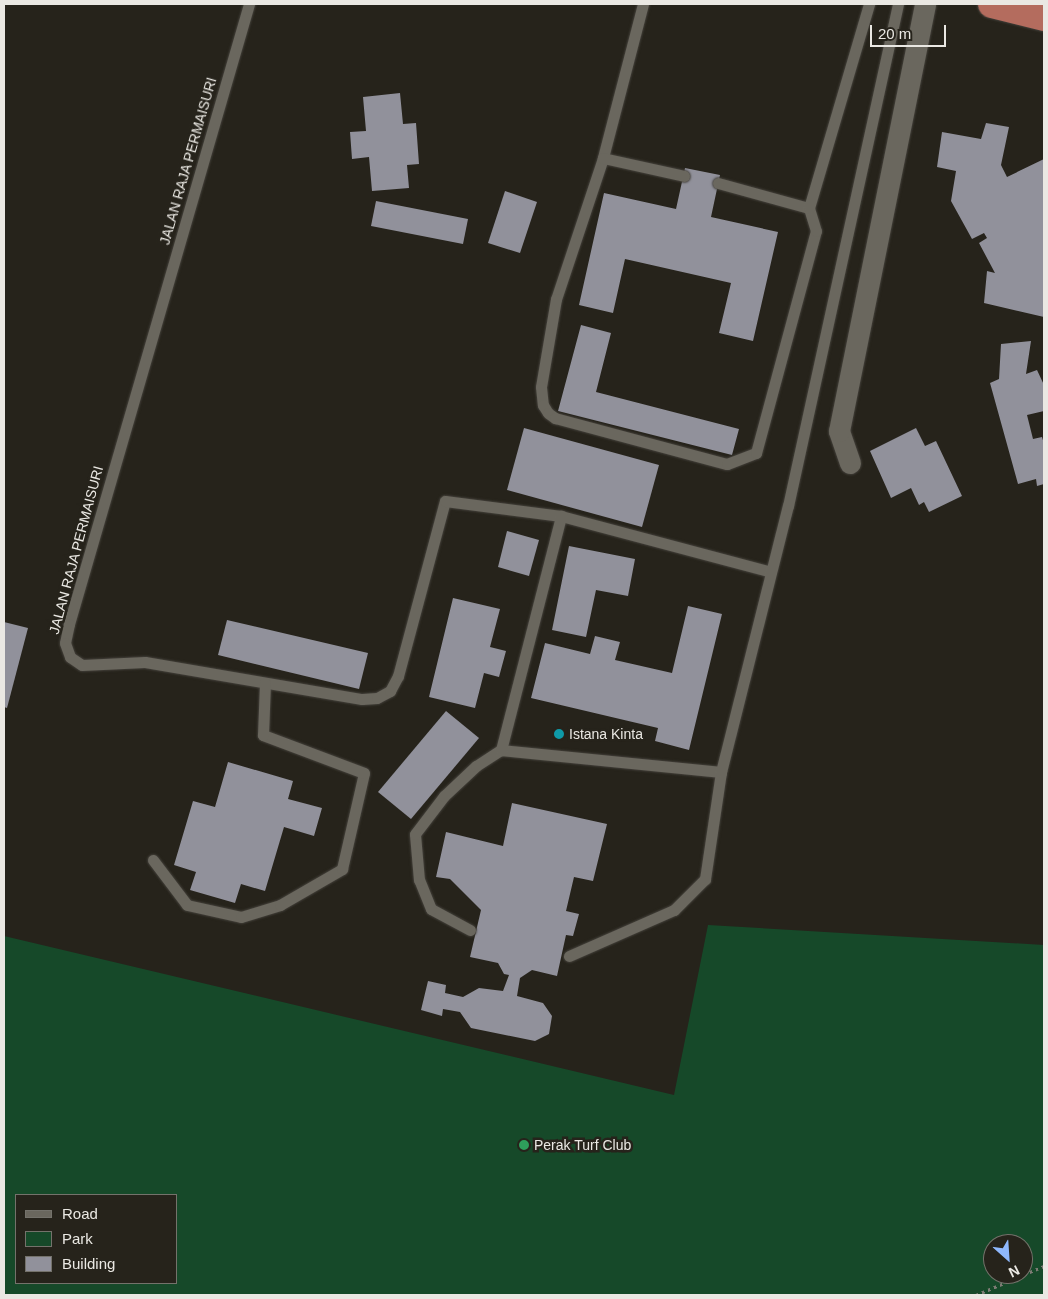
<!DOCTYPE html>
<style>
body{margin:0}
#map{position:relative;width:1048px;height:1299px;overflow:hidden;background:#26231b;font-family:Arial,sans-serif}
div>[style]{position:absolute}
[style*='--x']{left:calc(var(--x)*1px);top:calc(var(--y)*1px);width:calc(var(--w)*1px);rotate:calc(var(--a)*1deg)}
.green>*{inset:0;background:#164929}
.building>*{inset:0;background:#91919b}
.path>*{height:3px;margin-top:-1.5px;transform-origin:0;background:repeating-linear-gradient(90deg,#7e7c75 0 2.5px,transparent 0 6.5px)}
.roads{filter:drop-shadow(0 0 1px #44413b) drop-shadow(0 0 1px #44413b)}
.service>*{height:11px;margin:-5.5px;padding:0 5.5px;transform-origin:5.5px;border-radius:5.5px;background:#6a675e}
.minor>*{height:21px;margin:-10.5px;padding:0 10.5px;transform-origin:10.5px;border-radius:10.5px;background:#6a675e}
.trunk>*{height:28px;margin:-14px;padding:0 14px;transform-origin:14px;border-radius:14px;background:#b46c5e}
.dots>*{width:14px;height:14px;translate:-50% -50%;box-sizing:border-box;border:2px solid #26231b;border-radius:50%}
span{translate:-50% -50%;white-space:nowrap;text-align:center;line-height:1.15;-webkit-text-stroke:5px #26231b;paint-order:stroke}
.street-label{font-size:14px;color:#eae8e3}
.poi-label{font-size:14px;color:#eae8e3}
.left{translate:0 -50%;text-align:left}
.frame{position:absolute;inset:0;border:5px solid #eae8e3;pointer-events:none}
.legend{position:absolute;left:15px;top:1194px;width:162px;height:90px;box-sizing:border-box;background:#26231b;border:1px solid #74726b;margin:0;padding:6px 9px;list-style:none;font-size:15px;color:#eae8e3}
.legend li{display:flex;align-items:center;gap:10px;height:25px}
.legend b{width:25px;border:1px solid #74726b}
.north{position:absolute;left:983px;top:1234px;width:50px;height:50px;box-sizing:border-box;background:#26231b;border:1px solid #74726b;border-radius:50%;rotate:154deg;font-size:14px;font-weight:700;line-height:20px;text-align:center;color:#eae8e3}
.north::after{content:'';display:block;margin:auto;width:18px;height:22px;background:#8fb8fd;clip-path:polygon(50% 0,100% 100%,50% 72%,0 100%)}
.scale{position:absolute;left:870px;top:25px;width:76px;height:22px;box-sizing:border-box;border:2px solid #eae8e3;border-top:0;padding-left:6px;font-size:15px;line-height:18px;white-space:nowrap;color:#eae8e3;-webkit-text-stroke:4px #26231b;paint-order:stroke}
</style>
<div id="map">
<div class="green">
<i style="clip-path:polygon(evenodd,708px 925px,1044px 945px,1044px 1295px,4px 1295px,4px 936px,674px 1095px,708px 925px,16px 1195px,176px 1195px,176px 1283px,16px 1283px,16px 1195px,708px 925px,993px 1244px,1023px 1244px,1023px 1274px,993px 1274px,993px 1244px)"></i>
</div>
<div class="building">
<i style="clip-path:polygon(400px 93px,403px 124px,416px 123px,419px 164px,407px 165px,409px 188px,372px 191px,369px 157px,352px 159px,350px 132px,366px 131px,363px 97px)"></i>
<i style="clip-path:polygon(986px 123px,1009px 127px,1001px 165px,1007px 177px,1044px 159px,1044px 317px,984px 303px,987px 271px,995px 273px,979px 243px,987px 238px,984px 233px,972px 239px,951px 201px,956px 171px,937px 167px,942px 132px,981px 139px)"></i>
<i style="clip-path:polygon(685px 168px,720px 175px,711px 217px,778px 232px,753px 341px,719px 333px,731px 283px,625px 259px,613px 313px,579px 305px,604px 193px,676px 209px)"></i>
<i style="clip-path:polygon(505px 191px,537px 202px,520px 253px,488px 243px)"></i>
<i style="clip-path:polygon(376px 201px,468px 219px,463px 244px,371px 226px)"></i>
<i style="clip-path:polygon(581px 325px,611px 333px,596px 392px,739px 429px,732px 455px,558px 411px)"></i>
<i style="clip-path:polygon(1031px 341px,1026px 374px,1037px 370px,1044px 385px,1044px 411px,1027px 415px,1033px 439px,1042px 437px,1044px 444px,1044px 484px,1037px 486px,1036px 479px,1018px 484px,990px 383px,999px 379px,1001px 344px)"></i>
<i style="clip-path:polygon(524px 428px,659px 465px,642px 527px,507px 490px)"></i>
<i style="clip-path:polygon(916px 428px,925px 446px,936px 441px,962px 496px,929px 512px,924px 502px,919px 505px,911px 488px,891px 498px,870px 451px)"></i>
<i style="clip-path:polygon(507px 531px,539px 540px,529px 576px,498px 567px)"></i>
<i style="clip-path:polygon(569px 546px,635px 559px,628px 596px,596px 590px,586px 637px,552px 630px)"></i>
<i style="clip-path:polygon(453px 598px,500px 609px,490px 647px,506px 651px,499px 677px,484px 673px,475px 708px,429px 697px)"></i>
<i style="clip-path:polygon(688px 606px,722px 614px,689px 750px,655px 741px,658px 728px,531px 698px,545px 643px,590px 654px,595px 636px,620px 642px,615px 660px,672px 673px)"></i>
<i style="clip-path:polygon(227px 620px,368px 653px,359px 689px,218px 655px)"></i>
<i style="clip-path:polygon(4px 622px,28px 628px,7px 708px,4px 707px)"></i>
<i style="clip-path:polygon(446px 711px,479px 738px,411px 819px,378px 792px)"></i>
<i style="clip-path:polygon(228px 762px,293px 781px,288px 799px,322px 808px,314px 836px,284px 827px,265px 891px,241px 884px,235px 903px,190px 890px,196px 872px,174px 865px,193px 801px,215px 807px)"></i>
<i style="clip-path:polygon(512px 803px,607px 824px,593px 881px,574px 877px,566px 911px,579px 914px,573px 936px,566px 935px,557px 976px,532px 970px,520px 978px,517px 996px,543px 1003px,552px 1016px,549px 1034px,535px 1041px,471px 1028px,460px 1012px,443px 1009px,442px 1016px,421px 1010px,428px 981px,446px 985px,445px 993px,463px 997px,479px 988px,503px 991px,509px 975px,504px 974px,498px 963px,470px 957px,481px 910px,450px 879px,436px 877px,446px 832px,503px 846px)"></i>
</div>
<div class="path">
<i style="--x:976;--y:1295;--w:74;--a:-23.1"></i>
</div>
<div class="roads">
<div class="service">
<i style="--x:249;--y:4;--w:646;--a:106.19"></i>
<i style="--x:69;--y:624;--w:19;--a:102"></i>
<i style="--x:65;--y:643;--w:15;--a:70"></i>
<i style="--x:70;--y:657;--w:14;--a:34"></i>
<i style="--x:82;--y:665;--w:63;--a:-2.7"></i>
<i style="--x:145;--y:662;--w:220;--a:9.7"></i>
<i style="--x:362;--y:699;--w:15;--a:-4"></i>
<i style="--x:377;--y:698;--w:15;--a:-28"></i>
<i style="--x:390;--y:691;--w:17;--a:-62"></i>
<i style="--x:398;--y:676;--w:181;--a:-75"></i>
<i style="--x:445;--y:501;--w:117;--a:7.4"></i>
<i style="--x:561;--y:516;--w:217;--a:14.9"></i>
<i style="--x:643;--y:4;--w:159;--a:104.6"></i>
<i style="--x:603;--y:158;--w:149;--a:108.4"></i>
<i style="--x:556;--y:299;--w:89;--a:99.7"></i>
<i style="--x:541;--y:387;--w:18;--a:84"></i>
<i style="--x:543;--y:405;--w:9;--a:58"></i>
<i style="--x:548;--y:413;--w:9;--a:36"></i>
<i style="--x:555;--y:418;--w:178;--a:15"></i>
<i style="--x:727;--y:464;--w:31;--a:-21"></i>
<i style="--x:756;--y:453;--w:230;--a:-74.9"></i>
<i style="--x:816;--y:231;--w:24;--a:-107"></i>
<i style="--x:603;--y:158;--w:83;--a:12.5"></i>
<i style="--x:718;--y:183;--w:94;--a:15.4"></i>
<i style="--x:809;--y:208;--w:213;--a:-73.6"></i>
<i style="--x:501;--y:750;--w:221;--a:5.7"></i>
<i style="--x:153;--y:860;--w:56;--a:52.9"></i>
<i style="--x:187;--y:905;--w:55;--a:12.5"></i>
<i style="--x:241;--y:917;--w:41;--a:-17.1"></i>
<i style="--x:280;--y:905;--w:72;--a:-30.1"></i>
<i style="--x:342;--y:869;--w:98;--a:-77.1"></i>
<i style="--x:364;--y:773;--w:108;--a:-159.4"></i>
<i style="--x:263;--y:735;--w:52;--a:-87.8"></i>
<i style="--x:470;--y:930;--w:44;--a:-151.7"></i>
<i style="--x:431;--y:909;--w:31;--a:-112"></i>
<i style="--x:419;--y:880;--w:46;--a:-95"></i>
<i style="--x:415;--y:834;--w:48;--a:-52.7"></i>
<i style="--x:444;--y:796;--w:44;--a:-43.2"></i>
<i style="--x:476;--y:766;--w:30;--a:-33"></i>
<i style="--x:501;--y:750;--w:242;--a:-75.6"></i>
<i style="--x:569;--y:956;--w:115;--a:-23.7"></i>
<i style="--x:674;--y:910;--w:44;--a:-45"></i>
<i style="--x:705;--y:879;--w:108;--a:-81.5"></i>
<i style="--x:721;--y:772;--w:274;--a:-75.9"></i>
<i style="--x:788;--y:506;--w:514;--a:-77.64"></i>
</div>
<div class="minor">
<i style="--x:850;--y:463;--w:34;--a:-109"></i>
<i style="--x:839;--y:431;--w:436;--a:-78.6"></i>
</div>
<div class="trunk">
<i style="--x:992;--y:4;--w:54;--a:14"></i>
</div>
</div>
<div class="dots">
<i style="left:559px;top:734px;background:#0f9aa8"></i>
<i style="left:524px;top:1145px;background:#2e9e5b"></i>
</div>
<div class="street-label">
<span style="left:188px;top:161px;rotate:-74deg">JALAN RAJA PERMAISURI</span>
<span style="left:76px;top:550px;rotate:-75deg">JALAN RAJA PERMAISURI</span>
</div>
<div class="poi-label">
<span class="left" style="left:569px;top:734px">Istana Kinta</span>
<span class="left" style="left:534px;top:1145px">Perak Turf Club</span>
</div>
<div class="frame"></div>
<ul class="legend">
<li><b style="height:6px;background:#6a675e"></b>Road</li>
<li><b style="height:14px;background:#164929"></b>Park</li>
<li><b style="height:14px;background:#91919b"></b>Building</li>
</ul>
<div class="north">N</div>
<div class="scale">20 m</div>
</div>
